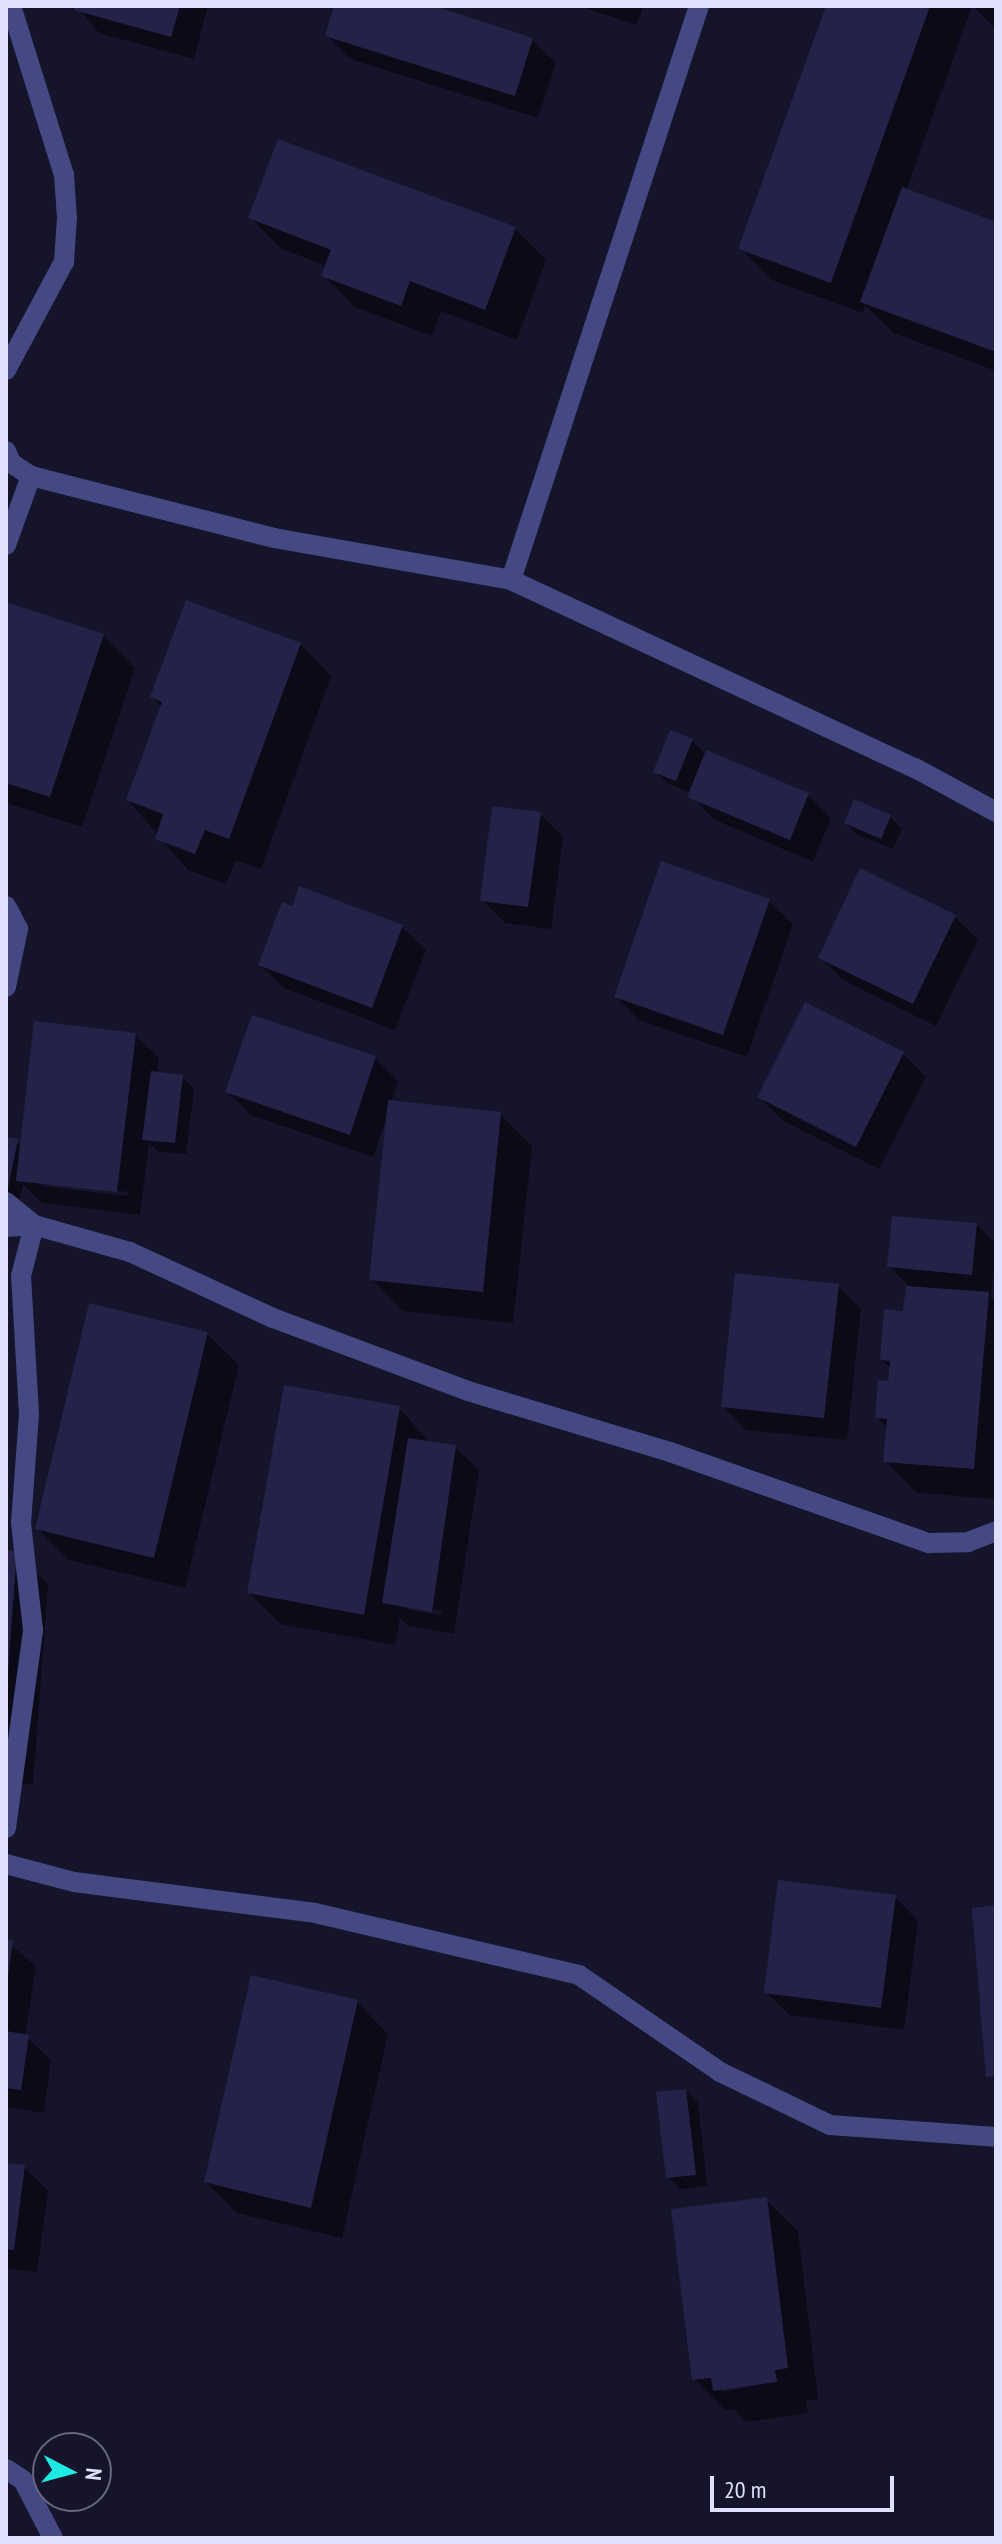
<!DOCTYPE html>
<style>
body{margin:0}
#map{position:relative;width:1002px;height:2544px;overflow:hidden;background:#15142a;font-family:"PT Sans Narrow",sans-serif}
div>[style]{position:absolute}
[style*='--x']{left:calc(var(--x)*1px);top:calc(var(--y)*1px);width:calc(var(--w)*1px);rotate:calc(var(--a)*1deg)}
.shadow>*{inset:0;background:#0007}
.building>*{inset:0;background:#252249}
.minor>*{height:20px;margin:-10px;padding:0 10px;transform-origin:10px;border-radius:10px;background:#444984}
span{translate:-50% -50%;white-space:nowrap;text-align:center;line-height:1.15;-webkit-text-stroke:8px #15142a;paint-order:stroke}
.frame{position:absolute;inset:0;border:8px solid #e0e0fc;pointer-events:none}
.north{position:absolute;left:32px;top:2432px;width:80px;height:80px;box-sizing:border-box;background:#15142a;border:2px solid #66667e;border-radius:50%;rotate:96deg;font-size:22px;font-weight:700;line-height:32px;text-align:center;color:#e0e0fc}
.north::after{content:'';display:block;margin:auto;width:28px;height:36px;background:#1fe9e5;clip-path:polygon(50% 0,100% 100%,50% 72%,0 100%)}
.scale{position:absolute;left:710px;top:2476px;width:184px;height:36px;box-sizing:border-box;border:4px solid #e0e0fc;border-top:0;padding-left:10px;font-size:24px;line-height:28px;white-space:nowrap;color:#e0e0fc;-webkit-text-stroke:6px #15142a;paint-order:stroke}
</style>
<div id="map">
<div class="shadow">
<i style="clip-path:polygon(77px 6px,208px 6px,194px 59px,99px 33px)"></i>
<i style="clip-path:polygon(336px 6px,427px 6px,532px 40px,556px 63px,538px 118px,350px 59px,327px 36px)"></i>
<i style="clip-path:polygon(579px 6px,643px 6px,637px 25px)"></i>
<i style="clip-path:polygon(828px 6px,972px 6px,906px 191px,996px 224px,996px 371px,894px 333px,865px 305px,863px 313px,772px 280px,741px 249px)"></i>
<i style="clip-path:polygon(973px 6px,996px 6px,996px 29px)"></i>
<i style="clip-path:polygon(251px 218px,515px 229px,546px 260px,517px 340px,441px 311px,432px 336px,355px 307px,324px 276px,327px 266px,282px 249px)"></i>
<i style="clip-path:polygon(8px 605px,103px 636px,135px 668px,82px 827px,6px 803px)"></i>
<i style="clip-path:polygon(300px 644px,331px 676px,261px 869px,236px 860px,226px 884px,188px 870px,128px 800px,162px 707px,152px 697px)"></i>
<i style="clip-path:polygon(692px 741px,706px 755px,808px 795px,831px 818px,813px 862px,713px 819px,691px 793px,667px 783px,655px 771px)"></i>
<i style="clip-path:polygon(540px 814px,563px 837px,551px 929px,505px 923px,482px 900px)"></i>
<i style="clip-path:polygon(890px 817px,902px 829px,893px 849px,858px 835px,846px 823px)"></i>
<i style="clip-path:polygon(662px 864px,769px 901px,793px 924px,747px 1057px,639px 1020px,616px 997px)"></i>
<i style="clip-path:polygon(955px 917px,978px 940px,936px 1026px,843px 980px,820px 957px)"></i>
<i style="clip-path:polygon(402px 927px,426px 950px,395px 1030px,284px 988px,260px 965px)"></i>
<i style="clip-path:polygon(evenodd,135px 1035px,159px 1058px,157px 1074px,182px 1077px,194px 1089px,186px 1154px,157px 1151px,149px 1143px,140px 1215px,42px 1203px,23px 1184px,20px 1199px,6px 1196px,6px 1139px,22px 1146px,135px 1035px,41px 1182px,128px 1192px,127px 1196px,41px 1186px,41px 1182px)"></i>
<i style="clip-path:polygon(903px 1054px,926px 1077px,879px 1169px,782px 1120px,759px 1097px)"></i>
<i style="clip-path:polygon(375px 1058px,398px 1081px,391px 1103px,500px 1114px,532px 1146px,513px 1323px,403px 1311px,371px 1279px,387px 1116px,373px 1157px,251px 1115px,227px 1092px)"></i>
<i style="clip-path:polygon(976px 1224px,996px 1244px,991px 1297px,996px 1302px,996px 1499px,917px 1493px,885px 1461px,888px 1429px,877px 1417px,891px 1369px,882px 1360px,905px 1313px,908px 1285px,889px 1266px)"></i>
<i style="clip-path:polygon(838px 1286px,861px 1309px,847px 1440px,746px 1430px,723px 1406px)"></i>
<i style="clip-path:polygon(207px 1334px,239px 1365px,185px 1588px,69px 1560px,37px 1528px)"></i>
<i style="clip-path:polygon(evenodd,399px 1408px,430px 1443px,455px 1447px,479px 1470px,454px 1634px,408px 1626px,400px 1618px,395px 1645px,281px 1624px,249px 1593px,399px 1408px,408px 1606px,442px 1611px,441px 1615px,408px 1610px,408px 1606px)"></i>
<i style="clip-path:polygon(6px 1552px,16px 1553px,48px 1584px,33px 1784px,6px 1782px)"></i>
<i style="clip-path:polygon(895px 1897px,918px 1921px,904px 2030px,789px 2015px,766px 1992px)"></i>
<i style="clip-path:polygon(6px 1941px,36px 1966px,25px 2036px,51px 2060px,44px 2113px,6px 2107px)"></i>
<i style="clip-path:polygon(357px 2002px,388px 2034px,342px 2238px,237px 2213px,206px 2182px)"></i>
<i style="clip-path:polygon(686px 2091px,698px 2103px,707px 2186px,680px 2189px,668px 2177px)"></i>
<i style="clip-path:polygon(6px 2165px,24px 2167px,48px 2191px,37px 2272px,6px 2269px)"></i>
<i style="clip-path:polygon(evenodd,766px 2200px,798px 2231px,818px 2399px,806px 2401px,808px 2413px,746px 2422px,734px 2409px,725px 2410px,694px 2379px,766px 2200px,787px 2379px,723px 2392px,719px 2388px,787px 2379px)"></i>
</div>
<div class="building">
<i style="clip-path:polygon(75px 6px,180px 6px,171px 37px,74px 10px)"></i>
<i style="clip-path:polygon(334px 6px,434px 6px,533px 38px,515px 96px,325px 36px)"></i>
<i style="clip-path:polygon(826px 6px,930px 6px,831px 283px,738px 249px)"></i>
<i style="clip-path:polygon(278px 139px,516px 227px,485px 310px,410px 281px,401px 306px,321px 276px,331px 250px,248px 218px)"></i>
<i style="clip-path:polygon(902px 187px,996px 222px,996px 352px,860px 302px)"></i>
<i style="clip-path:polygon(186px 600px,301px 643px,229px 839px,205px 830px,195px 854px,155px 839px,163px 814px,126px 800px,162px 702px,150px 697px)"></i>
<i style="clip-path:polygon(6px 602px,104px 634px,50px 797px,6px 783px)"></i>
<i style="clip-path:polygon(670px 730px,693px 739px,676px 781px,653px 772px)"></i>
<i style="clip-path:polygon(706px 750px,809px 793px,790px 840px,687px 797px)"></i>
<i style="clip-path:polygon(854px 799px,891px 815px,881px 839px,844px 823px)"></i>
<i style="clip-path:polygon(492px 806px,541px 812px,528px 907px,480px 901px)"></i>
<i style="clip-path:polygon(661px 861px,770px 899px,723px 1035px,614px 997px)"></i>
<i style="clip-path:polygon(860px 868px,956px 915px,913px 1004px,818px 958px)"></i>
<i style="clip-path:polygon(299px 886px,403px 925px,372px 1008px,258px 965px,282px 902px,292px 906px)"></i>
<i style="clip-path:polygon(805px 1002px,904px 1052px,856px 1147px,757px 1097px)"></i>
<i style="clip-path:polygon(252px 1015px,376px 1056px,350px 1135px,225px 1092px)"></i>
<i style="clip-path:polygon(34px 1021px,136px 1033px,117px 1192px,16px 1181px)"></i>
<i style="clip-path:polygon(151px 1071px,183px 1075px,175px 1143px,142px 1140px)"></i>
<i style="clip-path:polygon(388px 1100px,501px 1112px,483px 1292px,369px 1280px)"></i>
<i style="clip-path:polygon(6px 1137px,18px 1139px,7px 1193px,6px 1193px)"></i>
<i style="clip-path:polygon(892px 1216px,977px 1223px,972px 1275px,887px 1267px)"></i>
<i style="clip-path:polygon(735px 1273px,839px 1284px,824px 1418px,721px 1407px)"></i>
<i style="clip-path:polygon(906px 1286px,989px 1292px,974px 1469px,883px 1462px,887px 1419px,875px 1418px,878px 1380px,888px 1381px,890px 1361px,880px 1360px,884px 1309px,903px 1311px)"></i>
<i style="clip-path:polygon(89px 1303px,208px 1332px,154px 1558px,35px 1529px)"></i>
<i style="clip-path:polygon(284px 1385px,400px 1406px,364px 1615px,247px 1593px)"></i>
<i style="clip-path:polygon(408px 1438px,456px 1445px,432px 1612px,382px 1603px)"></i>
<i style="clip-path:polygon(6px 1550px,17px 1551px,8px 1672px,6px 1672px)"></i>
<i style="clip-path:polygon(778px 1880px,896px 1895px,881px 2008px,764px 1993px)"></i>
<i style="clip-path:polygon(996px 1905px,996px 2076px,986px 2077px,972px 1908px)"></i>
<i style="clip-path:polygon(6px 1939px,13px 1940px,8px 1977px,6px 1977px)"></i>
<i style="clip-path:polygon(251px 1975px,358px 2000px,311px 2208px,204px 2182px)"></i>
<i style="clip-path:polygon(6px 2031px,29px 2035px,21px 2090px,6px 2088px)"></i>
<i style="clip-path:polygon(686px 2089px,696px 2175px,666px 2178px,656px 2092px)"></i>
<i style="clip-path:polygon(6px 2163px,25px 2165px,14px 2250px,6px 2249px)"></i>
<i style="clip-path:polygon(767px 2197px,788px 2368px,775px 2370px,777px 2382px,713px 2391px,711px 2378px,692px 2380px,671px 2209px)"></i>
</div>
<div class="minor">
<i style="--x:6;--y:370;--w:123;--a:-61.8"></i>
<i style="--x:64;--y:262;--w:44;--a:-86.1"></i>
<i style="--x:67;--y:218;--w:43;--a:-94"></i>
<i style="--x:64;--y:175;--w:177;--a:-107.4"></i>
<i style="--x:6;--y:451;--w:13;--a:67"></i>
<i style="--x:11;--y:463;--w:24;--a:33"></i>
<i style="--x:31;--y:476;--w:251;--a:14.3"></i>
<i style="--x:274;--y:538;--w:241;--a:10"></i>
<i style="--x:511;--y:580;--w:446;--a:25"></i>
<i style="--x:915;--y:768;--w:92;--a:28.5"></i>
<i style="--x:6;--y:545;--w:73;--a:-70.1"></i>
<i style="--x:511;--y:580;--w:604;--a:-71.87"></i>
<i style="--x:6;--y:906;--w:26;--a:62"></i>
<i style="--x:18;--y:929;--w:59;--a:101.7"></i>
<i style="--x:6;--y:1202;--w:36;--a:39"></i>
<i style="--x:6;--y:1227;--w:28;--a:-4"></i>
<i style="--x:34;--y:1225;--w:100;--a:15.7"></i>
<i style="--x:130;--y:1252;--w:157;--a:24.8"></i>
<i style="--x:273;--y:1318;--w:208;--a:20.5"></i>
<i style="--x:468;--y:1391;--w:211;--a:16.8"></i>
<i style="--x:670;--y:1452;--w:275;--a:19.4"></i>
<i style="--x:929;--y:1543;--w:39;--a:-1"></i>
<i style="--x:968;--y:1542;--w:30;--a:-21"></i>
<i style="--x:6;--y:1828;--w:200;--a:-82.2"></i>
<i style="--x:33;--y:1630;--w:108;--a:-96.4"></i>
<i style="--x:21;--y:1523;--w:109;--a:-85.8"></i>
<i style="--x:29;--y:1414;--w:138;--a:-93.3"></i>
<i style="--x:21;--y:1276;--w:53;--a:-75.7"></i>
<i style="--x:6;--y:1864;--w:70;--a:14.8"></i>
<i style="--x:74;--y:1882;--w:243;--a:7.3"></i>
<i style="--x:315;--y:1913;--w:271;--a:13.2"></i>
<i style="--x:579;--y:1975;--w:171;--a:34.5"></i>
<i style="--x:720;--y:2072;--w:122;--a:25.7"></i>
<i style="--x:830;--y:2125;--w:166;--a:4.1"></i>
<i style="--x:6;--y:2469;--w:20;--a:33"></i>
<i style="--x:23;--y:2480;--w:65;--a:62.7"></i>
</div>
<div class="frame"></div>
<div class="north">N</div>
<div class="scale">20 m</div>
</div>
